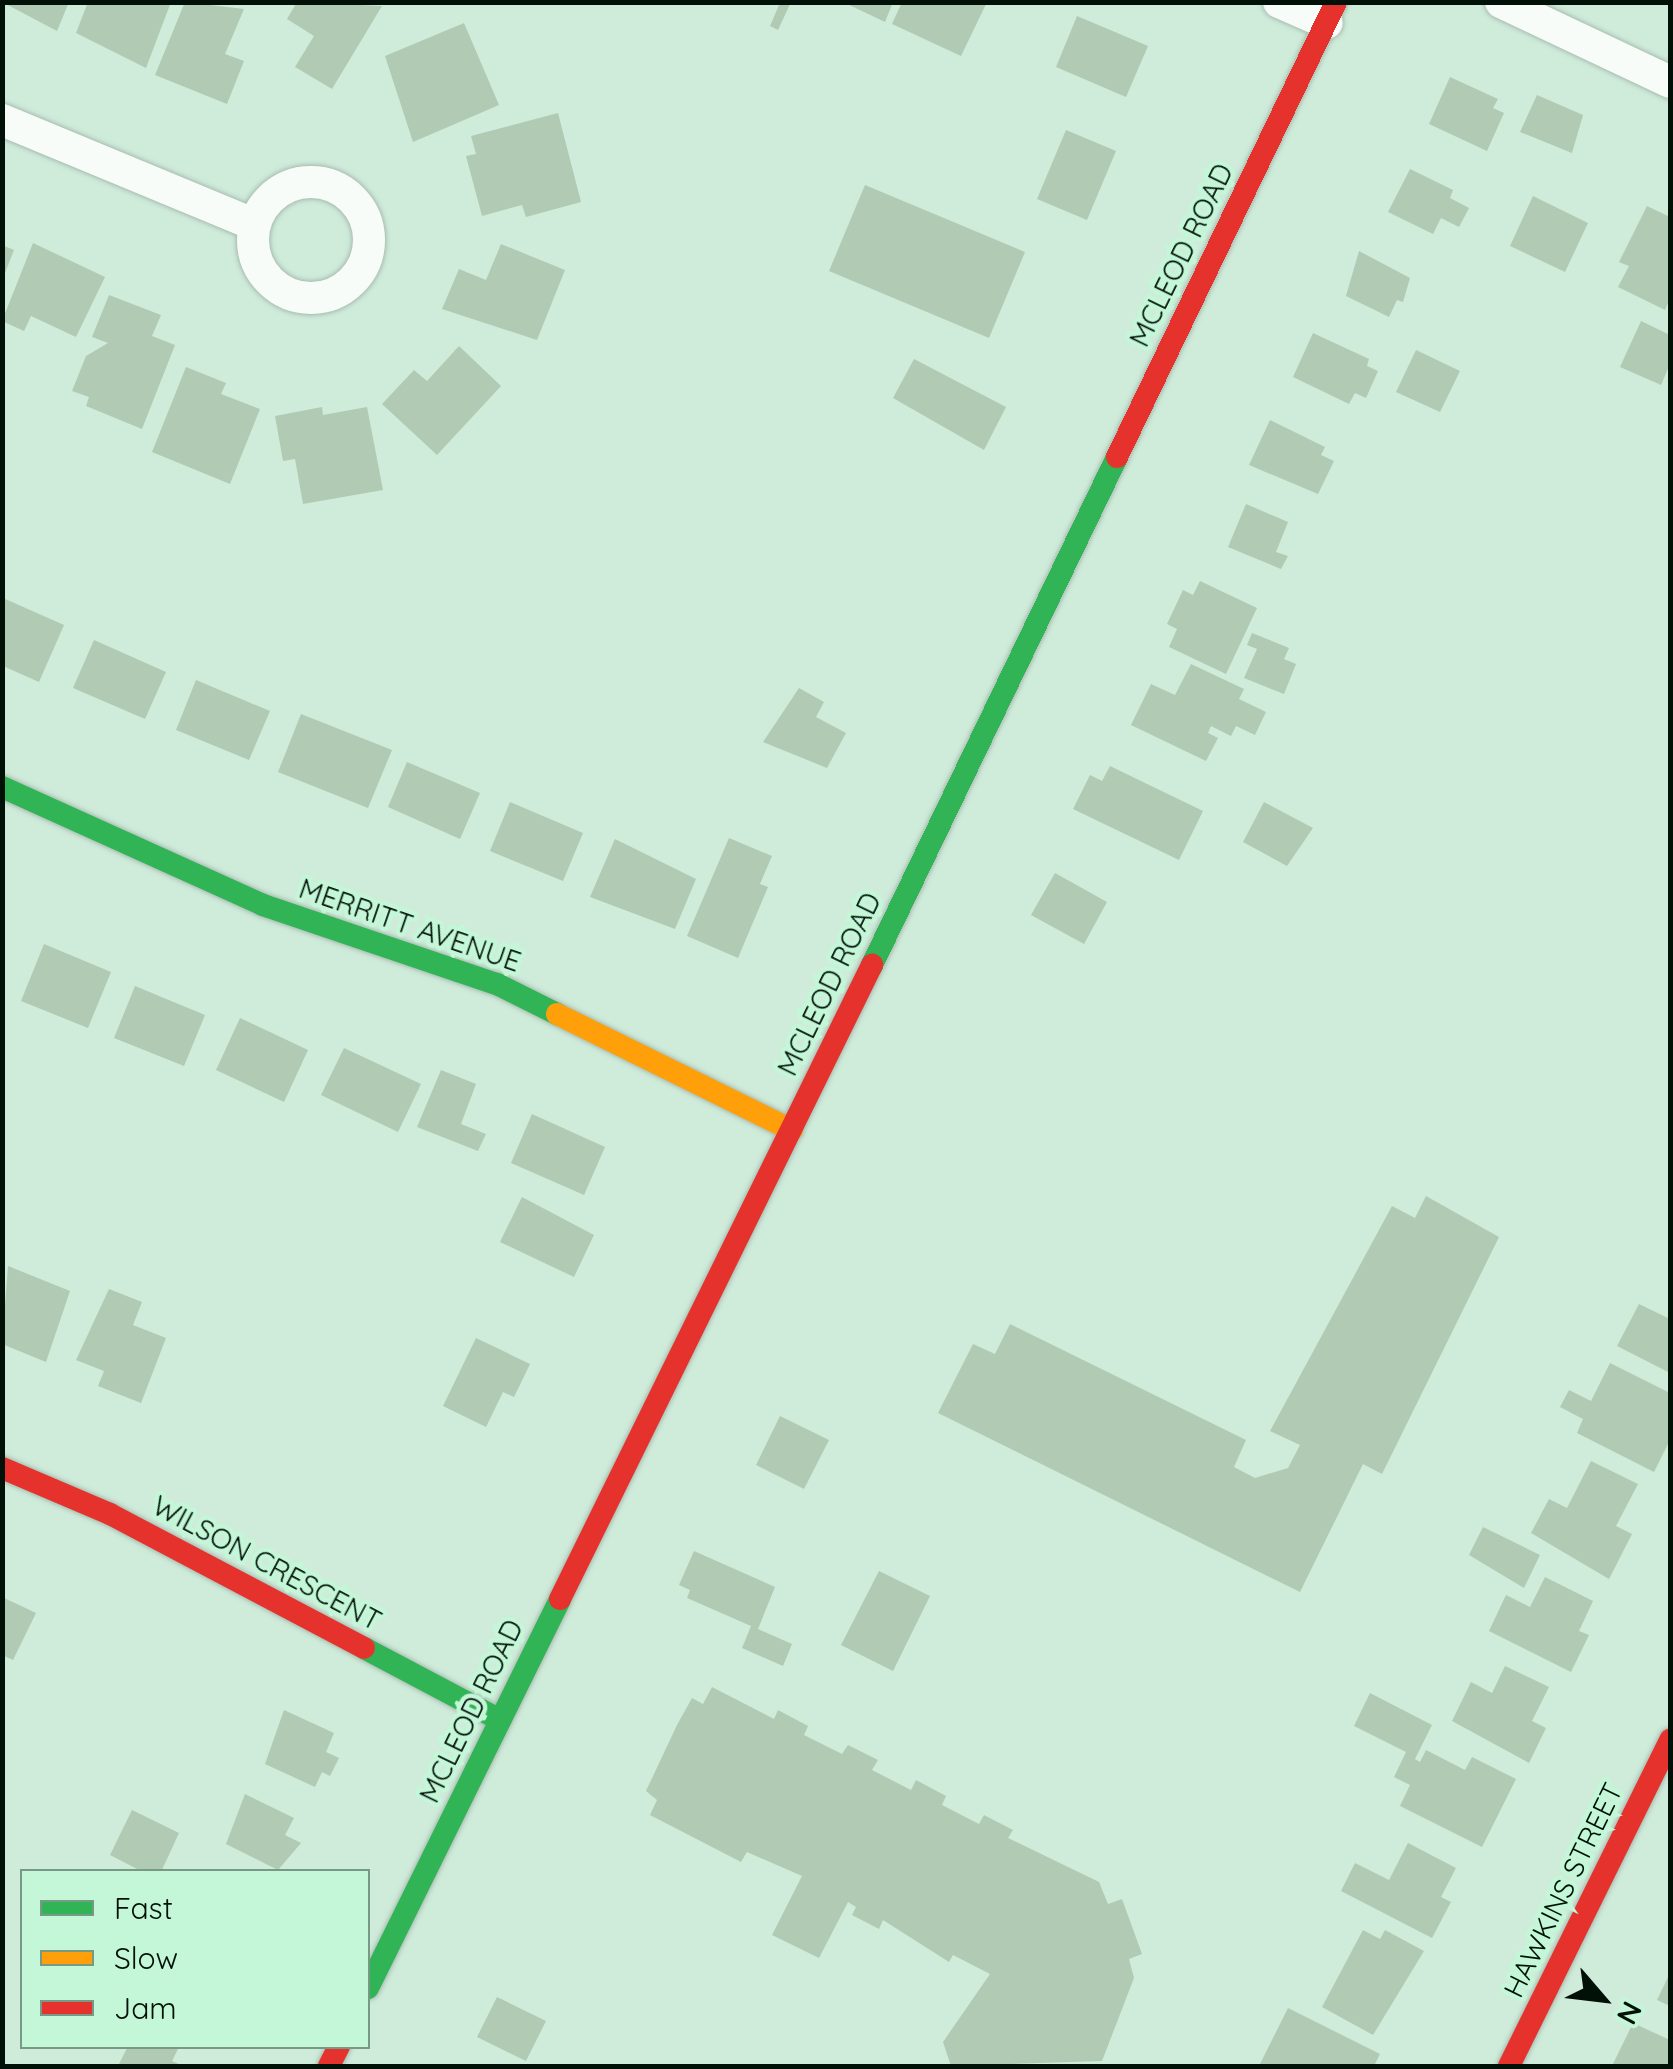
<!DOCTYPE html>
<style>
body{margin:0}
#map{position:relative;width:1673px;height:2069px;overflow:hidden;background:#cfebda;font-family:Quicksand,sans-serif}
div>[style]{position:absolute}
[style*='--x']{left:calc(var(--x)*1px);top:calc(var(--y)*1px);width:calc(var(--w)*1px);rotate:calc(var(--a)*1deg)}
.building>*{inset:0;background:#b1cab3}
.roads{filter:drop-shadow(0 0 2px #a7bdb0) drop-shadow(0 0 2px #a7bdb0)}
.street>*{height:32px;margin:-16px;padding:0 16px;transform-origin:16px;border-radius:16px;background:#f8fcf9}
.street>.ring{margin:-16px;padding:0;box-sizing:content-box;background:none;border:32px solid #f8fcf9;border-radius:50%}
.fast>*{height:22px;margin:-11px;padding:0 11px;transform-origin:11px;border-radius:11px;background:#30b455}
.slow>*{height:22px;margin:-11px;padding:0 11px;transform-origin:11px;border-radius:11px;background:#ff9f0a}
.jam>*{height:22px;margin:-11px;padding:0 11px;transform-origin:11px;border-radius:11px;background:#e5322d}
span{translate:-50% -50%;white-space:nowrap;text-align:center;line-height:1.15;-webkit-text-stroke:9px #c4f6d8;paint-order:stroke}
.street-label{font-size:28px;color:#021108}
.frame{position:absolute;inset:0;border:5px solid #021108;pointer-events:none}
.legend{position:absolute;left:20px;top:1869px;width:350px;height:180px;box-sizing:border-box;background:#c4f6d8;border:2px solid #769a85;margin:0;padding:12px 18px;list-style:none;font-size:30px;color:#021108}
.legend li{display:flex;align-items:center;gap:20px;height:50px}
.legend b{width:50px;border:2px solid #769a85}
.north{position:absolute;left:1553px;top:1949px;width:100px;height:100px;-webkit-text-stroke:8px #c4f6d8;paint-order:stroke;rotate:118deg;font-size:28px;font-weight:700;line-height:40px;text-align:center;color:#021108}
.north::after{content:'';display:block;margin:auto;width:35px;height:45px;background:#021108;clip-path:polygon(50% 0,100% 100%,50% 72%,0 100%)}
</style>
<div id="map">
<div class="building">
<i style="clip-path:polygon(2px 2px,69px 2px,57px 31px)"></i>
<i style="clip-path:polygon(88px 2px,171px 2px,146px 68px,76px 33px)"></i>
<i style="clip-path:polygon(185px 2px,244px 9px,225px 54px,244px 61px,227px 104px,155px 75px)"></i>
<i style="clip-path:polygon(297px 2px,382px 6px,332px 89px,295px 67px,314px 36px,287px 19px)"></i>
<i style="clip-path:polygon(773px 2px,791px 2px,778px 30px,770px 26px,779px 5px)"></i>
<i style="clip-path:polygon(843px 2px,893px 2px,885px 22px)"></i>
<i style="clip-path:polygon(902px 2px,987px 2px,961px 56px,892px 24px)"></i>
<i style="clip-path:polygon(1077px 16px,1148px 46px,1126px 97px,1056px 67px)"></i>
<i style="clip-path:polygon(464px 23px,499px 105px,413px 142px,385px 56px)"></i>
<i style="clip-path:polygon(1450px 77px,1498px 99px,1493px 108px,1504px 113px,1487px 151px,1429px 124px)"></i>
<i style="clip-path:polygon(1537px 95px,1583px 115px,1572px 153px,1520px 132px)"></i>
<i style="clip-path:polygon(558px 113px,581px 202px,526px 217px,522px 205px,482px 216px,466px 156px,476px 154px,471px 136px)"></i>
<i style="clip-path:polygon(1066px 130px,1116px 151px,1087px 220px,1037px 199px)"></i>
<i style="clip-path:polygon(1410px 169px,1453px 190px,1450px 198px,1469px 208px,1459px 227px,1441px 218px,1433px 234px,1388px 212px)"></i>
<i style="clip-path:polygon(865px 185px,1025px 252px,989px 338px,829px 271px)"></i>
<i style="clip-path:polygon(1533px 196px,1588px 223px,1565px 272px,1510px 246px)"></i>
<i style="clip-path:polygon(1647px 206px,1670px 217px,1670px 298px,1665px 310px,1618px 287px,1629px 266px,1619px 262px)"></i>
<i style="clip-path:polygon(33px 243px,105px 277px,76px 337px,31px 316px,24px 331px,2px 321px)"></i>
<i style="clip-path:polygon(501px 244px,565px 270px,537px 340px,442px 309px,459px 269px,486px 280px)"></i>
<i style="clip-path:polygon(2px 245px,14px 250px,3px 278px,2px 278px)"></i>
<i style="clip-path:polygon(1359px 251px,1410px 278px,1403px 302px,1397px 300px,1389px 317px,1346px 296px)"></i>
<i style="clip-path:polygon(109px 295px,161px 315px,152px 336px,175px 345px,142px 429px,86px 406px,89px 397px,72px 391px,86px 356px,108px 343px,92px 337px)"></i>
<i style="clip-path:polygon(1641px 321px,1670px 335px,1670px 364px,1661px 385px,1620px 367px)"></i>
<i style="clip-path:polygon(1313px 333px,1369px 359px,1367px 366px,1378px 371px,1366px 398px,1355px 393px,1349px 404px,1293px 377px)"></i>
<i style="clip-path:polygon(459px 346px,501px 386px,437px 455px,382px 404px,414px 370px,427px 381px)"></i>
<i style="clip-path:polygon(1416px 350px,1460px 371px,1440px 412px,1396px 392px)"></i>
<i style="clip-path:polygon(914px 359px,1006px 407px,984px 450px,893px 398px)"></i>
<i style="clip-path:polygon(186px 367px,226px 383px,221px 394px,260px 409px,230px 484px,152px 452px)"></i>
<i style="clip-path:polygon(322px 407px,323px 415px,367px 407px,383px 490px,303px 504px,295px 459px,283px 461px,275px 416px)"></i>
<i style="clip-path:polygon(1270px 420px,1325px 447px,1321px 455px,1334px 461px,1318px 494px,1249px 465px)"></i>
<i style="clip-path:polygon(1246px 504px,1288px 522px,1276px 552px,1288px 556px,1281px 569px,1228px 547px)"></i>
<i style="clip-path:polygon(1200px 581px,1257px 608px,1226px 674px,1169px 647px,1177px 629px,1167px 624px,1183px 590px,1193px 595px)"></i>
<i style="clip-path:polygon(3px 598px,64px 625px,39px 682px,3px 666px)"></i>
<i style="clip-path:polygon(1252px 633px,1289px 648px,1284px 659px,1296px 664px,1284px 694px,1244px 678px,1257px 649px,1247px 645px)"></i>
<i style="clip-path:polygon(94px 640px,166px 672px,145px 719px,73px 688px)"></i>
<i style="clip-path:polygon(1191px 664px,1244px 689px,1239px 699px,1266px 712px,1255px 735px,1236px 726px,1231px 736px,1211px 726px,1208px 733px,1218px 738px,1206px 761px,1131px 725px,1151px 684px,1175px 695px)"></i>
<i style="clip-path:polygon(196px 680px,270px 711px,249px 760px,176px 730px)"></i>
<i style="clip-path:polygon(799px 688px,824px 702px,816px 717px,846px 733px,827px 768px,763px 742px)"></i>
<i style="clip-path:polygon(301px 714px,392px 750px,368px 808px,278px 772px)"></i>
<i style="clip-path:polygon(407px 762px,480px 793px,460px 839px,388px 807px)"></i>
<i style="clip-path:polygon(1110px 766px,1203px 811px,1179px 860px,1073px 809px,1090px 775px,1102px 781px)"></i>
<i style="clip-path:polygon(510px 802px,583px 833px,563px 881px,490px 851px)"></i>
<i style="clip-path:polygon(1264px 802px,1313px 828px,1287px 866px,1243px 842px)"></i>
<i style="clip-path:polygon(729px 838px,772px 856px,760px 884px,768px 887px,738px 958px,687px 936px)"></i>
<i style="clip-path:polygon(615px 839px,696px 879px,675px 929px,590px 897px)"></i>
<i style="clip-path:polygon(1055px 873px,1107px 902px,1084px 944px,1031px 915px)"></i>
<i style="clip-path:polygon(44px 944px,111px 972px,88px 1028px,21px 1001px)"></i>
<i style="clip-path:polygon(135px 986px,205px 1015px,184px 1066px,114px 1038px)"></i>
<i style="clip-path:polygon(240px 1018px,308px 1050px,284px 1102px,216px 1070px)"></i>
<i style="clip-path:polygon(344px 1048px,421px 1084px,398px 1132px,321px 1095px)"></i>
<i style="clip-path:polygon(441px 1070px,476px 1084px,461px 1124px,486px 1134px,478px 1151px,417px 1127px)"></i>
<i style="clip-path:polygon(532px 1114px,605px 1147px,584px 1195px,511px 1163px)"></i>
<i style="clip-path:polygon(1426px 1196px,1499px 1237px,1382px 1474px,1363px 1464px,1300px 1592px,938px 1413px,973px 1344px,995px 1354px,1010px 1324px,1246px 1440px,1234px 1467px,1255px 1478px,1288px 1468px,1300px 1445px,1270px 1431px,1392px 1206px,1415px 1218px)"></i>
<i style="clip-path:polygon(522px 1197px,594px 1235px,574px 1277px,500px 1242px)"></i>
<i style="clip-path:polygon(8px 1266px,70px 1291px,46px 1362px,2px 1344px)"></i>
<i style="clip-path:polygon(109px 1289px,142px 1302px,133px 1325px,166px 1338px,141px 1403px,98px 1386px,104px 1371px,76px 1360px)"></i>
<i style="clip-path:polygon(1639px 1304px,1668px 1318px,1670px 1312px,1670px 1373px,1617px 1346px)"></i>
<i style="clip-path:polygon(476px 1338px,530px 1364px,514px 1397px,503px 1392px,486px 1427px,443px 1406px)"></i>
<i style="clip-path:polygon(1610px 1363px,1670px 1393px,1670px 1440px,1654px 1472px,1577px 1433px,1583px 1419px,1560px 1407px,1569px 1390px,1591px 1401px)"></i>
<i style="clip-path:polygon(780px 1416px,829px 1440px,804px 1489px,756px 1465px)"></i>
<i style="clip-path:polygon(1591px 1461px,1638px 1484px,1616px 1526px,1632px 1534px,1609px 1579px,1531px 1533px,1549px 1499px,1567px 1508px)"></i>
<i style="clip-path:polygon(1483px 1527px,1540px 1555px,1524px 1588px,1469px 1555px)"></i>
<i style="clip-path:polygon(694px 1551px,775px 1587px,758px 1629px,792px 1644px,783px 1666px,742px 1648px,751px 1626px,687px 1598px,690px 1590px,679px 1585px)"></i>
<i style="clip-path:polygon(879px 1571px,930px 1596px,893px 1671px,841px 1645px)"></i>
<i style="clip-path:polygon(1545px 1577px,1593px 1601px,1579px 1631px,1589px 1635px,1571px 1672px,1489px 1631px,1506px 1595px,1530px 1607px)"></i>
<i style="clip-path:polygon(2px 1597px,36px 1613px,13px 1660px,2px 1655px)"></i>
<i style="clip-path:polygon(1505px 1666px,1549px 1687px,1532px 1721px,1546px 1728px,1529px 1763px,1452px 1721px,1471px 1682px,1492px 1693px)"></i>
<i style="clip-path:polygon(712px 1687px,774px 1719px,778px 1710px,808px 1726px,804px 1735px,842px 1754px,848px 1745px,878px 1760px,872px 1770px,911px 1790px,916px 1780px,946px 1796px,942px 1805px,979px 1824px,984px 1815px,1013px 1830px,1008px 1838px,1099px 1882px,1108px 1904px,1122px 1899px,1142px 1954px,1129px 1959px,1134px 1978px,1102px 2061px,951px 2066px,943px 2042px,990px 1974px,953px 1955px,949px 1962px,883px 1920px,879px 1929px,852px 1915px,856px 1907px,848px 1902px,819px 1958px,772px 1935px,802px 1876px,747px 1852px,741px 1862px,650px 1815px,657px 1800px,646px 1791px,677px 1725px,692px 1698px,703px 1704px)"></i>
<i style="clip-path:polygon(1370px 1693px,1432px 1725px,1415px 1759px,1420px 1762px,1426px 1750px,1465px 1770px,1472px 1757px,1516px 1779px,1482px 1847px,1400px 1806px,1410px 1785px,1394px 1777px,1406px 1752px,1354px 1726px)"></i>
<i style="clip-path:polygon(284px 1710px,334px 1733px,326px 1752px,339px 1758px,330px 1776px,322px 1772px,315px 1787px,265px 1764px)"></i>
<i style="clip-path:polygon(245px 1794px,294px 1818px,285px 1835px,301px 1843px,278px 1870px,226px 1844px)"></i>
<i style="clip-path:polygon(132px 1810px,179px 1833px,161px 1872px,143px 1872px,110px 1855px)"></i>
<i style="clip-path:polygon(1408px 1843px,1456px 1868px,1441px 1897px,1451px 1902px,1432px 1938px,1341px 1891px,1355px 1863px,1389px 1880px)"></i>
<i style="clip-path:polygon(1363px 1930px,1380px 1939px,1385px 1930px,1424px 1951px,1373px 2035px,1322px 2007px)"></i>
<i style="clip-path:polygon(1670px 1973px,1670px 2006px,1657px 2000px)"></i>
<i style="clip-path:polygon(497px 1997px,546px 2021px,526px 2061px,477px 2037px)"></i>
<i style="clip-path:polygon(1288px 2008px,1380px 2054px,1374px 2066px,1259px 2066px)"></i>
<i style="clip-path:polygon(1633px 2023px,1670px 2040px,1670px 2066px,1612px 2066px)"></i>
<i style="clip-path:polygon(128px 2046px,172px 2046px,178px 2049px,172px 2061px,183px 2066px,118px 2066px)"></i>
</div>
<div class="roads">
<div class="street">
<i style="--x:1279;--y:2;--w:52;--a:23.6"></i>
<i style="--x:1501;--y:2;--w:187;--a:25.3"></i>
<i style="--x:2;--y:120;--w:272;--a:22.5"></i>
<i class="ring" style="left:253px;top:182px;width:84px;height:84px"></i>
</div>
<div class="fast">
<i style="--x:2;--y:787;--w:286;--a:24.3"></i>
<i style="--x:263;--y:905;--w:247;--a:18.7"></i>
<i style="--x:497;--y:984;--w:67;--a:26.6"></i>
<i style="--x:872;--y:965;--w:564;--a:-64.25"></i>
<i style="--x:364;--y:1648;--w:154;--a:27.9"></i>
<i style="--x:368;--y:1988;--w:434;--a:-63.7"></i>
</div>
<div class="slow">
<i style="--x:557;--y:1014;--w:262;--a:26.3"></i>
</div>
<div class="jam">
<i style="--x:1117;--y:457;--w:505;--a:-64.3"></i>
<i style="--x:2;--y:1468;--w:117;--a:23.1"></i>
<i style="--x:110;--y:1514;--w:287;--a:27.8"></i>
<i style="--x:560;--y:1599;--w:707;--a:-63.8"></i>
<i style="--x:329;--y:2066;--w:22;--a:-63"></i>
<i style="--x:1509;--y:2066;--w:364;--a:-63.7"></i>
</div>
</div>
<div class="street-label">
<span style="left:1181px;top:255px;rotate:-64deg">MCLEOD ROAD</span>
<span style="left:410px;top:925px;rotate:19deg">MERRITT AVENUE</span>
<span style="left:829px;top:984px;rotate:-64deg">MCLEOD ROAD</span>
<span style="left:267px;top:1563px;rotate:28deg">WILSON CRESCENT</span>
<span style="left:471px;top:1711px;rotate:-64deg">MCLEOD ROAD</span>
<span style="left:1563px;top:1890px;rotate:-64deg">HAWKINS STREET</span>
</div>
<div class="frame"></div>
<ul class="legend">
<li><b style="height:12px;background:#30b455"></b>Fast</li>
<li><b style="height:12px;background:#ff9f0a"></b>Slow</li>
<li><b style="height:12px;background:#e5322d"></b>Jam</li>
</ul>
<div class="north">N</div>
</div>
